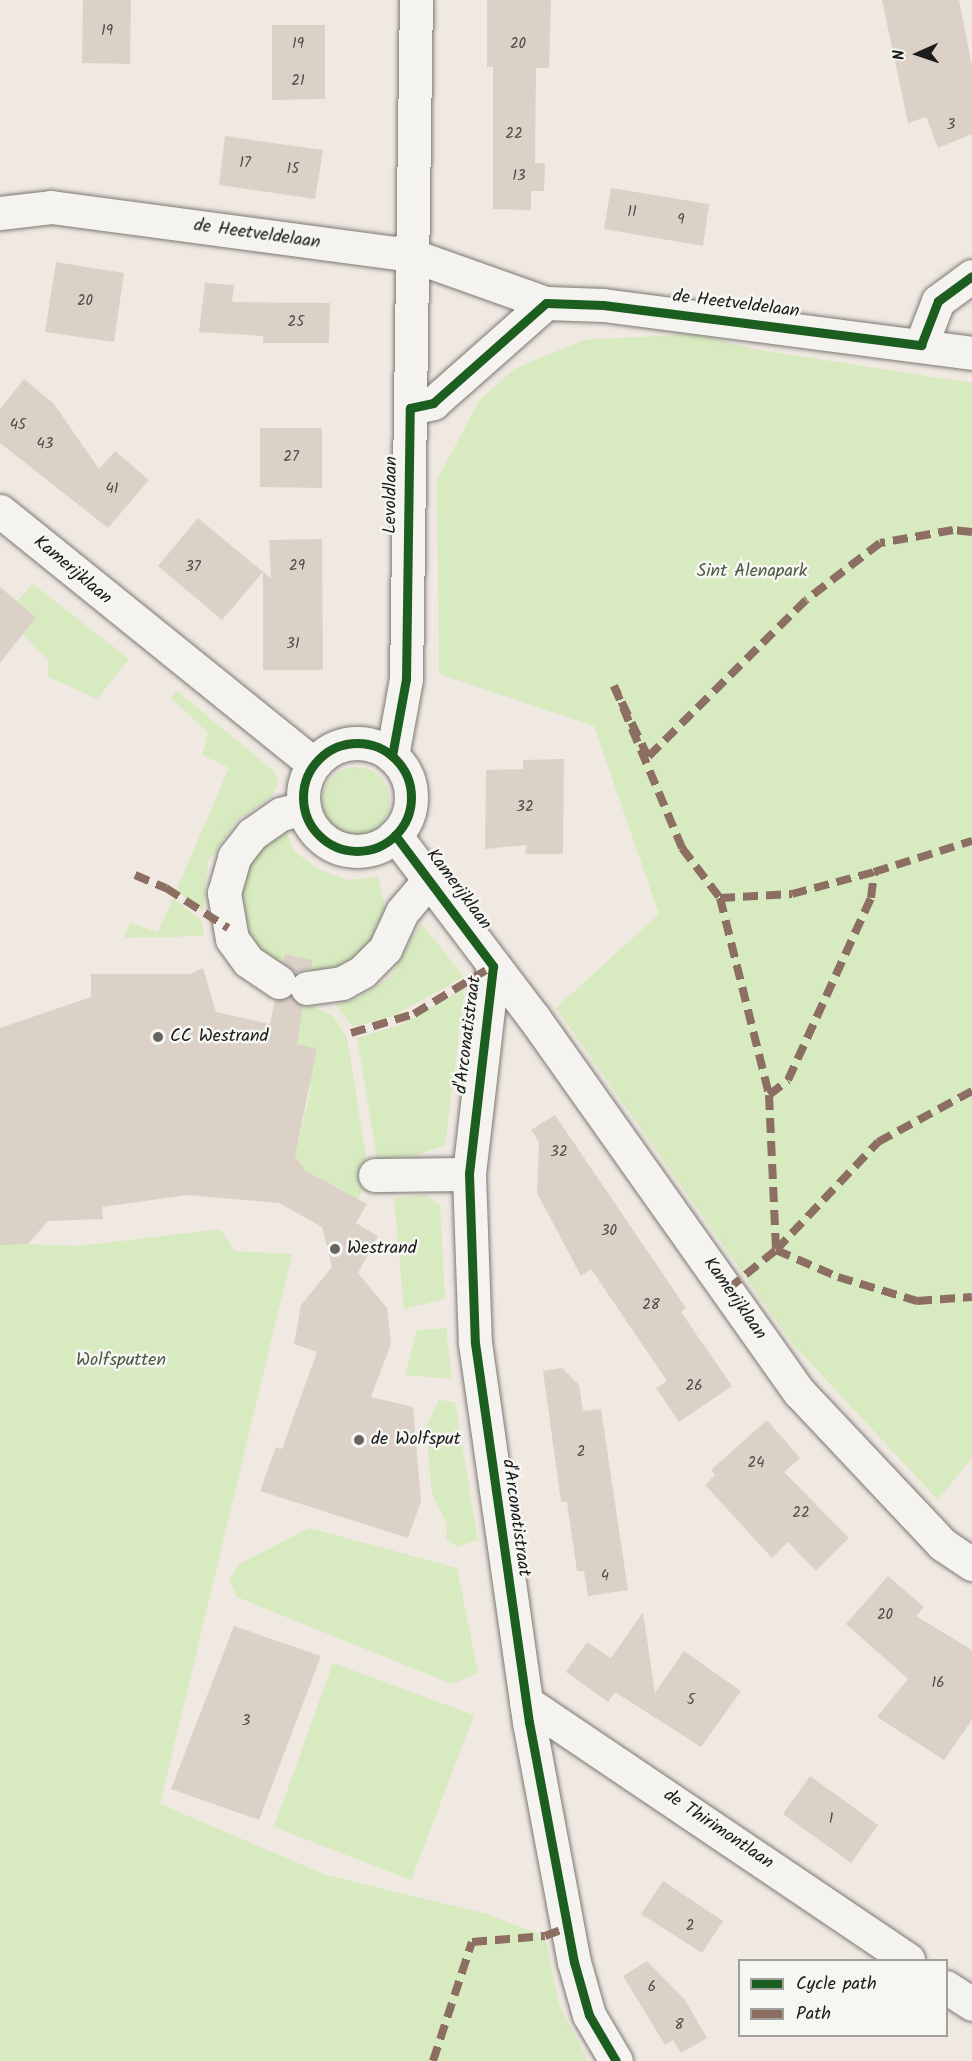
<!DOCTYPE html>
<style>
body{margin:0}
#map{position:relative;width:972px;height:2061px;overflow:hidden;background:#f0e9e1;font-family:Kalam,sans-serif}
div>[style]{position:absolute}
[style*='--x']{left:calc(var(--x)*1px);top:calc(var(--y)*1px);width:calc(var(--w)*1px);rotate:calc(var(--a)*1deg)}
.green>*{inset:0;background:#d8eabf}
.round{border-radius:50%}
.building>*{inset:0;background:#dcd1c7}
.roads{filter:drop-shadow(0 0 2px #7b7875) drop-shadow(0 0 2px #7b7875)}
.minor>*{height:33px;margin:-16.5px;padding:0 16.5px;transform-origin:16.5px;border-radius:16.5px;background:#f4f3f0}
.minor>.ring{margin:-16.5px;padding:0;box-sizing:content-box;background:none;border:33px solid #f4f3f0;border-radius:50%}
.quiet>*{height:8px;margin-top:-4px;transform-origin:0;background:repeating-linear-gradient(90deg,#8d6e63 0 15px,transparent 0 23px)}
.cycleway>*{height:9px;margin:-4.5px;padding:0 4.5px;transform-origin:4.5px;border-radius:4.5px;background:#1b5e20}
.cycleway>.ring{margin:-4.5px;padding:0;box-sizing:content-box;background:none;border:9px solid #1b5e20;border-radius:50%}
.dots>*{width:16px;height:16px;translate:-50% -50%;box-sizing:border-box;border:3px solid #f6f6f2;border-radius:50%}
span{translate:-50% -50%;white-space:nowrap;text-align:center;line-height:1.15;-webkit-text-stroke:5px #f6f6f2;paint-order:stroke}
.number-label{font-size:15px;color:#4e4b48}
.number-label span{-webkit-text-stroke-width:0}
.street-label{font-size:18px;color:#1c1c1c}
.park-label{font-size:18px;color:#4f5a45}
.poi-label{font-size:18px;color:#1c1c1c}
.left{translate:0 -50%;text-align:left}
.legend{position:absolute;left:738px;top:1959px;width:210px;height:78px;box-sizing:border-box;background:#f6f6f2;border:2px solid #9f9f9c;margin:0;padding:8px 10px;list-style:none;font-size:18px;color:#1c1c1c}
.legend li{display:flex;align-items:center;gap:12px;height:30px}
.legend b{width:30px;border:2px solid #9f9f9c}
.north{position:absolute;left:888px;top:24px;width:60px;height:60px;-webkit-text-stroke:4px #f6f6f2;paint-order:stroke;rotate:267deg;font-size:16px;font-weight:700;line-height:24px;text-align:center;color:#1c1c1c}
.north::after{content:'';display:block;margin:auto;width:21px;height:27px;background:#1c1c1c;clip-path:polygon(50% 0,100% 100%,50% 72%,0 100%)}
</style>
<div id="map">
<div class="green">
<i style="clip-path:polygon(693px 334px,754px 349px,972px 383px,972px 1458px,938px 1500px,792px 1343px,556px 1008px,659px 914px,594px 726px,439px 674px,437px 480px,479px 401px,514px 369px,584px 340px)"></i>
<i style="clip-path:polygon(33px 584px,129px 659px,97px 699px,47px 676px,49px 661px,23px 634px,36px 616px,17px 601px)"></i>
<i style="clip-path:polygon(177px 691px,274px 771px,278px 783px,271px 797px,237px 820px,208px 862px,203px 911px,176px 891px,229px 768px,202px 755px,208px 733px,171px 698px)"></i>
<i class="round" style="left:322px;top:767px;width:68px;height:68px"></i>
<i style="clip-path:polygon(285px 829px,294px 851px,318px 869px,348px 880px,378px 877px,387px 915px,361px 959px,309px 978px,313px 960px,285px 954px,281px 971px,237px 927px,245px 860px)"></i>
<i style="clip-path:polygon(173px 898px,202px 921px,204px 936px,124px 938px,130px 923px,158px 932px)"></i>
<i style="clip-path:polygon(421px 923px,464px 977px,391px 1017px,353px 1027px,335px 1004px,360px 997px,390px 977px)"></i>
<i style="clip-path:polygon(465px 988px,445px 1145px,414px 1156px,377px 1159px,357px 1038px,400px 1025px)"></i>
<i style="clip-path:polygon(303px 1002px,333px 1016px,347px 1038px,372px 1194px,362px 1191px,358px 1200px,306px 1171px,295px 1156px,311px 1087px,305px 1086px,297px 1044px)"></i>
<i style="clip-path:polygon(425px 1195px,440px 1205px,445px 1299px,404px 1309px,394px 1198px)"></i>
<i style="clip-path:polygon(220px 1229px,235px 1251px,292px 1254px,160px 1804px,326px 1875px,487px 1914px,545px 1936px,559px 2005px,588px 2061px,0 2061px,0 1243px,79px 1246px)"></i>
<i style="clip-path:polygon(446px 1328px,452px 1379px,405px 1375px,417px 1330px)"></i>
<i style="clip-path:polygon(439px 1400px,455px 1402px,478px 1540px,457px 1547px,446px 1538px,447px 1524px,432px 1494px,426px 1427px)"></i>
<i style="clip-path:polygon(309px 1528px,457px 1568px,478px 1673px,452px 1684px,237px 1597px,229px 1581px,238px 1565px)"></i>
<i style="clip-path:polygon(333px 1663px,474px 1715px,411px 1880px,274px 1827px)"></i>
</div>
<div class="building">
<i style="clip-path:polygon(83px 0,131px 0,130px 64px,82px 63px)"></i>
<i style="clip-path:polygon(487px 0,551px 0,549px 68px,536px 68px,535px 163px,545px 163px,544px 191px,531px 191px,531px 210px,493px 209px,493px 67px,487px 67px)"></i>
<i style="clip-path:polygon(882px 0,959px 0,972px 66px,972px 134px,938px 148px,926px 117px,908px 123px)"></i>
<i style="clip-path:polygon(272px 25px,325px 25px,325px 99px,272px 100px)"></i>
<i style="clip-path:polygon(225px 136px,323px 150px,315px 199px,219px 185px)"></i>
<i style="clip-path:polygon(611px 188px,709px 204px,703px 246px,604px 229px)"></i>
<i style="clip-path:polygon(56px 262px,124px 273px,114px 342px,45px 332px)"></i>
<i style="clip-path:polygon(205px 283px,234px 285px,232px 302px,330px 303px,329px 343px,263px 343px,263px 336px,199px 332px)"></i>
<i style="clip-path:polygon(24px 379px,54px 404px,99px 469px,115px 451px,149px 480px,108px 528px,0 443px,0 409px)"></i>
<i style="clip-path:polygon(260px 428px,322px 428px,322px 488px,260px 487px)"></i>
<i style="clip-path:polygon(198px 518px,263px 572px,222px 620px,158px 566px)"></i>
<i style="clip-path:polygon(322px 539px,323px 670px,263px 670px,263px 572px,271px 578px,269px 540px)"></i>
<i style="clip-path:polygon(0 587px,36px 617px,0 663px)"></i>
<i style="clip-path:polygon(564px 759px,563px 854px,525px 854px,527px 845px,485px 849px,486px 770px,523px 769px,523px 760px)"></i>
<i style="clip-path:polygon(285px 954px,313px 960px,311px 968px,296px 973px,283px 962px)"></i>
<i style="clip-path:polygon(203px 968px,216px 1012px,270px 1024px,275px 1000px,291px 996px,303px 1006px,297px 1044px,317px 1049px,295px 1156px,306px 1171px,367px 1204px,356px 1223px,378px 1236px,358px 1273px,387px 1308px,391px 1344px,371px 1397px,413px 1407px,421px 1501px,408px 1538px,260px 1491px,276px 1447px,282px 1449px,317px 1352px,294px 1344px,301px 1305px,332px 1267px,322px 1227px,279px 1203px,188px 1195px,102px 1207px,103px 1219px,48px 1221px,28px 1244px,0 1245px,0 1028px,91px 997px,91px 974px,190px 974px)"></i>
<i style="clip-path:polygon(555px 1115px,686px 1308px,681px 1312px,732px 1386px,679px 1422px,656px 1388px,667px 1381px,591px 1269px,581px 1276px,537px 1193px,539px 1142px,531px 1130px)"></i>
<i style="clip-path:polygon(562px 1368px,579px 1385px,583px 1411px,601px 1409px,628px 1590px,588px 1596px,584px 1571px,577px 1571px,567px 1502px,561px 1502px,543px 1371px)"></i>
<i style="clip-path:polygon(767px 1420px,800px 1458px,784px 1472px,849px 1538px,816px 1571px,788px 1542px,772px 1558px,705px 1485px,715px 1475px,711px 1470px)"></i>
<i style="clip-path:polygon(888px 1576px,924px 1607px,916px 1616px,972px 1650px,972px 1720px,944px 1760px,877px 1717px,908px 1679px,846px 1624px)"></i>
<i style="clip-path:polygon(643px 1612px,655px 1693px,684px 1651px,741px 1691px,701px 1747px,615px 1692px,608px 1702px,566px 1672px,587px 1642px,611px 1658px)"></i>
<i style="clip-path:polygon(234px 1626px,321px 1656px,259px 1820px,171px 1789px)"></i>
<i style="clip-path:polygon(810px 1776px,878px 1825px,851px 1863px,783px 1814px)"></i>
<i style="clip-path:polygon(663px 1881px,723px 1921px,702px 1953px,641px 1914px)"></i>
<i style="clip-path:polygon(647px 1961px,685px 2000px,707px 2038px,681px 2053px,673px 2040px,665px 2045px,623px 1976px)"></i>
</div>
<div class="roads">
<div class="minor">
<i style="--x:0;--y:213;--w:51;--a:-6.7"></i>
<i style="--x:51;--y:207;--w:363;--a:7.6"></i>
<i style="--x:411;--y:255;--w:143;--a:19.6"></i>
<i style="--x:546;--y:303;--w:57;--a:2"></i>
<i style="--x:603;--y:305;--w:372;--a:7.4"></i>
<i style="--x:921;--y:345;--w:47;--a:-68.9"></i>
<i style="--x:938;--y:301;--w:42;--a:-36.3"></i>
<i style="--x:410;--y:408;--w:24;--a:-12"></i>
<i style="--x:433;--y:403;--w:151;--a:-41.5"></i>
<i style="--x:0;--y:511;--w:403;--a:38.9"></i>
<i class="ring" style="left:303px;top:743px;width:75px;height:75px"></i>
<i style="--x:392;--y:756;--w:78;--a:-79.7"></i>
<i style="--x:406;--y:679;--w:679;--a:-89.16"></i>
<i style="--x:395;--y:835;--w:230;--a:52.8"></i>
<i style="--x:534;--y:1018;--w:458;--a:54.7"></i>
<i style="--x:799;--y:1392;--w:209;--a:46.7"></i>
<i style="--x:942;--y:1544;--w:36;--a:34"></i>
<i style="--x:493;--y:966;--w:209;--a:96.6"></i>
<i style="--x:469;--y:1174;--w:169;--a:88"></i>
<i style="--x:475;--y:1343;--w:383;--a:81.9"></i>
<i style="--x:529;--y:1722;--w:244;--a:79.4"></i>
<i style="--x:574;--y:1962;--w:55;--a:74.2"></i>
<i style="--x:589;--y:2015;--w:53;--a:59.6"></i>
<i style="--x:279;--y:982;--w:37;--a:-146"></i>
<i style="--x:248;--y:961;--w:27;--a:-126"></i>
<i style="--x:232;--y:939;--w:47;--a:-99.9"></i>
<i style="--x:224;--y:893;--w:37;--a:-74"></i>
<i style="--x:234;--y:857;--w:29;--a:-52"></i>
<i style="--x:252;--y:834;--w:35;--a:-35"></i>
<i style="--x:281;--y:814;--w:24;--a:-15"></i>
<i style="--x:307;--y:988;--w:35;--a:-8"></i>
<i style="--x:342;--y:983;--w:23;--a:-29"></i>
<i style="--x:362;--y:972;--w:33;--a:-45"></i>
<i style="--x:385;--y:949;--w:41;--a:-65.3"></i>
<i style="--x:402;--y:912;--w:42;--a:-49.8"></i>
<i style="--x:375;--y:1175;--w:94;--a:-0.6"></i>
<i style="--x:526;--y:1702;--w:461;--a:34"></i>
<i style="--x:946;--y:1987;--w:31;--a:33"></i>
</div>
</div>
<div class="quiet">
<i style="--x:972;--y:532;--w:19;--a:-174"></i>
<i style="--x:953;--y:530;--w:74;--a:169.9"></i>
<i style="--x:880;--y:543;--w:93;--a:142.4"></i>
<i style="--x:806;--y:600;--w:223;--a:135.2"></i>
<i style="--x:648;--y:757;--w:79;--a:-115.6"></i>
<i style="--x:614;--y:686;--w:176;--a:67.2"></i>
<i style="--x:682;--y:848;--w:63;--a:52.8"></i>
<i style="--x:720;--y:898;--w:203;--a:76"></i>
<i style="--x:769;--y:1095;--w:155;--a:87.4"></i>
<i style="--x:776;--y:1250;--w:149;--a:-46.6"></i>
<i style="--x:878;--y:1142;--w:107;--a:-28.5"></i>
<i style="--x:135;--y:875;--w:34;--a:23"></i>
<i style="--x:166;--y:888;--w:74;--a:32.8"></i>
<i style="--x:720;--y:898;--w:72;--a:-3.2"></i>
<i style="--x:792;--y:894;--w:85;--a:-15"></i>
<i style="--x:351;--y:1033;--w:66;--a:-16.8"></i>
<i style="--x:414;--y:1014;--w:92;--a:-31.3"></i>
<i style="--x:769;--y:1095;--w:24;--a:-38"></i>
<i style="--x:788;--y:1080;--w:200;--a:-65.5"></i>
<i style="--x:871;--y:898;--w:26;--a:-83"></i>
<i style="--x:874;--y:872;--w:103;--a:-17.6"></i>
<i style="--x:728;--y:1289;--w:62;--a:-39.1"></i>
<i style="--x:776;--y:1250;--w:68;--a:23.5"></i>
<i style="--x:838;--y:1277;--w:83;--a:16.9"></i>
<i style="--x:917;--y:1301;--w:55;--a:-4.2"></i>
<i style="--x:433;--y:2061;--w:125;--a:-71.9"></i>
<i style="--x:472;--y:1942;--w:73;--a:-4.7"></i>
<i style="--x:545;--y:1936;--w:26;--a:-21"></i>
</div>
<div class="cycleway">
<i class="ring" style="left:303px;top:743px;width:99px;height:99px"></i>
<i style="--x:392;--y:756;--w:78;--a:-79.7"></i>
<i style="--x:406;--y:679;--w:271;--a:-89.2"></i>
<i style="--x:410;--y:408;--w:24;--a:-12"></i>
<i style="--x:433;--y:403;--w:151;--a:-41.5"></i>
<i style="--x:546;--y:303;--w:57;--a:2"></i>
<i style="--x:603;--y:305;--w:321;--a:7.2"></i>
<i style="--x:921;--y:345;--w:47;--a:-68.9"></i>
<i style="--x:938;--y:301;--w:42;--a:-36.3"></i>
<i style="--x:395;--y:835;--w:164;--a:53.2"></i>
<i style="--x:493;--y:966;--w:209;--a:96.6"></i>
<i style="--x:469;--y:1174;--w:169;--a:88"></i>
<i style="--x:475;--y:1343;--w:383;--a:81.9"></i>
<i style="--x:529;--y:1722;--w:244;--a:79.4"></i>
<i style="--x:574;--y:1962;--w:55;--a:74.2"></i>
<i style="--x:589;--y:2015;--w:53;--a:59.6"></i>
</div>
<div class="dots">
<i style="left:158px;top:1037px;background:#666461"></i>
<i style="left:335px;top:1249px;background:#666461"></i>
<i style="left:359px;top:1440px;background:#666461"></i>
</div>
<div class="number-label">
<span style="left:107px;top:32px">19</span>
<span style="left:298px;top:45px">19</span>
<span style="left:518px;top:45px">20</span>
<span style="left:298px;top:82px">21</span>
<span style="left:951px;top:126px">3</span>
<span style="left:514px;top:135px">22</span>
<span style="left:245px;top:164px">17</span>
<span style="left:293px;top:170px">15</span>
<span style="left:519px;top:177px">13</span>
<span style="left:632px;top:213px">11</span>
<span style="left:681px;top:221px">9</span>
<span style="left:85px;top:302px">20</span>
<span style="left:296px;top:323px">25</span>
<span style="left:18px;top:426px">45</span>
<span style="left:45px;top:445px">43</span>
<span style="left:291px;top:458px">27</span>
<span style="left:112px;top:490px">41</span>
<span style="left:297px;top:567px">29</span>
<span style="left:193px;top:568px">37</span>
<span style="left:293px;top:645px">31</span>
<span style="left:525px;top:808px">32</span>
<span style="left:559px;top:1153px">32</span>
<span style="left:609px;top:1232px">30</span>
<span style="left:651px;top:1306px">28</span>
<span style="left:694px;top:1387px">26</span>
<span style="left:581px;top:1453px">2</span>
<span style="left:756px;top:1464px">24</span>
<span style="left:801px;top:1514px">22</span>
<span style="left:605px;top:1577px">4</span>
<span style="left:885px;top:1616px">20</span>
<span style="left:938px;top:1684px">16</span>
<span style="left:691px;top:1701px">5</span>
<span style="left:246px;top:1722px">3</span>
<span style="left:831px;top:1820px">1</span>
<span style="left:690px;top:1927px">2</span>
<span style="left:652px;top:1988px">6</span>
<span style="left:679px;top:2026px">8</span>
</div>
<div class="street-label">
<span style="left:257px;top:235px;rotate:8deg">de Heetveldelaan</span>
<span style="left:736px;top:305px;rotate:7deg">de Heetveldelaan</span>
<span style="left:392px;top:495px;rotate:-89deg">Levoldlaan</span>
<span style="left:72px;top:571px;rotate:40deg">Kamerijklaan</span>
<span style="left:458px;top:890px;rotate:53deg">Kamerijklaan</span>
<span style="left:469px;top:1035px;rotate:-83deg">d'Arconatistraat</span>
<span style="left:734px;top:1299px;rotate:55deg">Kamerijklaan</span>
<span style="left:515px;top:1518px;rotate:82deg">d'Arconatistraat</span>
<span style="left:718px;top:1830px;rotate:34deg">de Thirimontlaan</span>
</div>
<div class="park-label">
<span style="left:752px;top:572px">Sint Alenapark</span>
<span style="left:121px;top:1361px">Wolfsputten</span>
</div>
<div class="poi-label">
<span class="left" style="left:170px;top:1037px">CC Westrand</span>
<span class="left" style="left:347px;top:1249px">Westrand</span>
<span class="left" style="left:371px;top:1440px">de Wolfsput</span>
</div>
<ul class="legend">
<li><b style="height:8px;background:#1b5e20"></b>Cycle path</li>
<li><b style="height:8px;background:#8d6e63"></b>Path</li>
</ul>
<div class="north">N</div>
</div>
